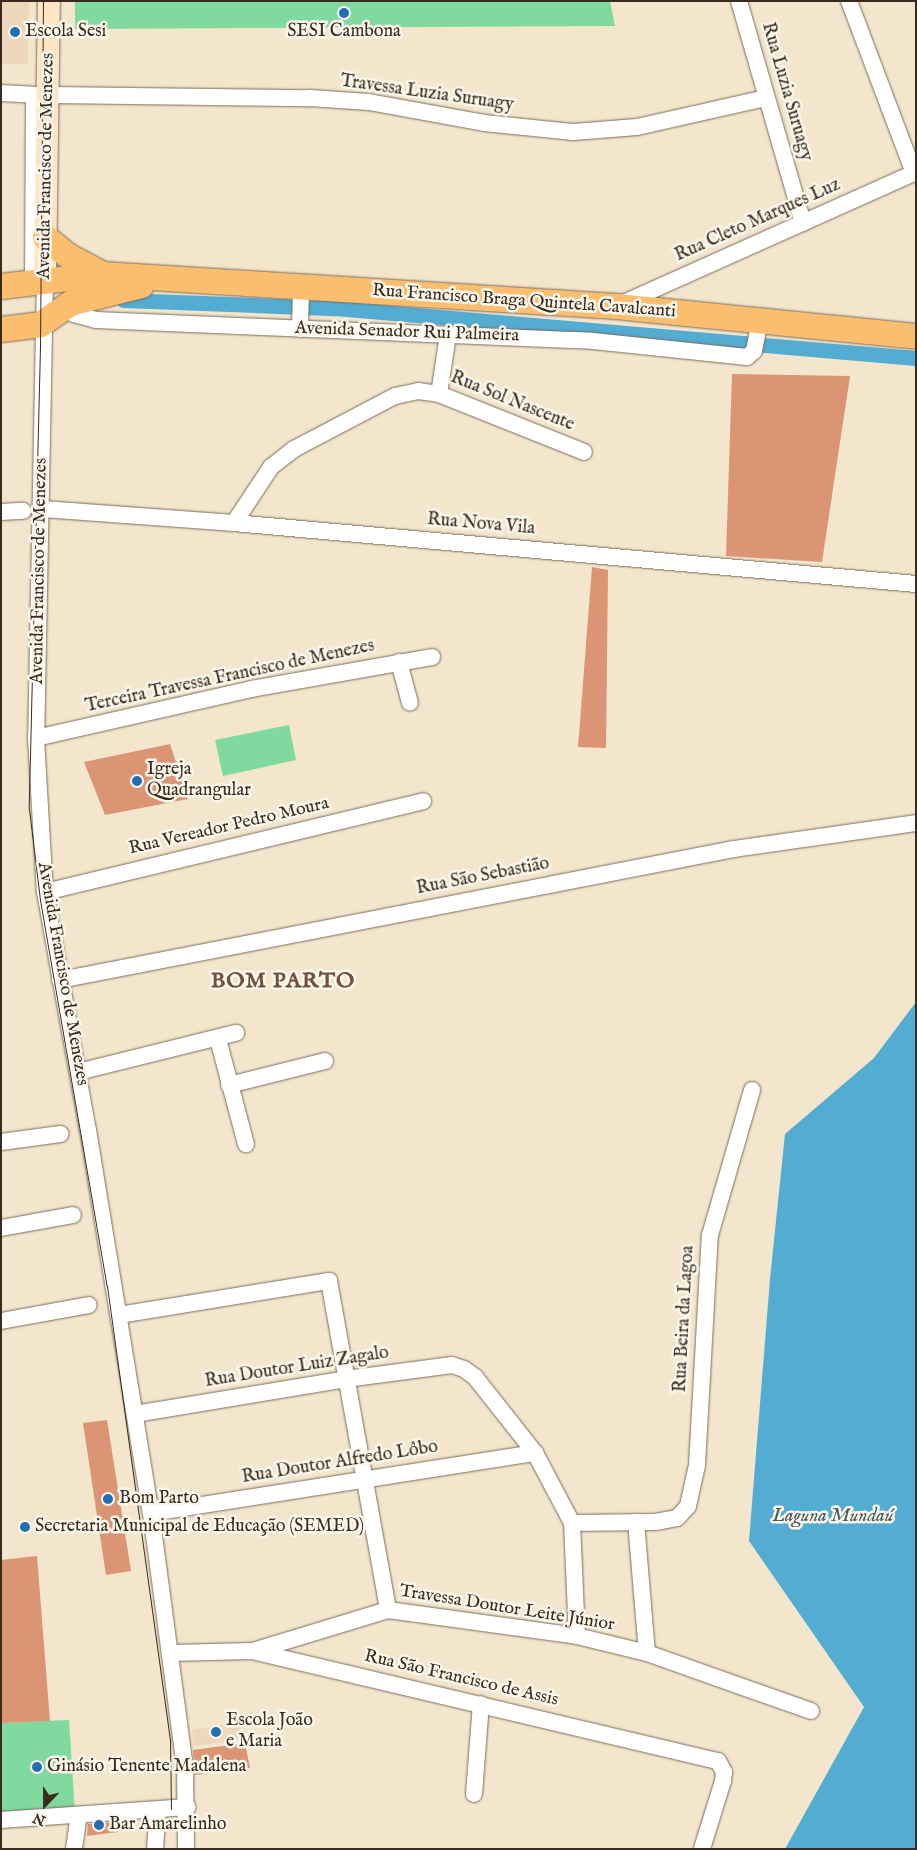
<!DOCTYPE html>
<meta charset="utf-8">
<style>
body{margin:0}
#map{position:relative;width:917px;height:1850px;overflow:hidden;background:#f3e6cc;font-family:"IM FELL English",serif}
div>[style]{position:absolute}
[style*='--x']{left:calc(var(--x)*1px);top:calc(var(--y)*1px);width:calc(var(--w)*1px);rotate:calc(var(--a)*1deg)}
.built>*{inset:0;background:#eed7bb}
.green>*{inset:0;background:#80d99f}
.water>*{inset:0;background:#53acd1}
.canal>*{height:15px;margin:-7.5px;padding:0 7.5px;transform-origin:7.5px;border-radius:7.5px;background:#53acd1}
.building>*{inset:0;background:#db9575}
.roads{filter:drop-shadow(0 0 1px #7b6c5b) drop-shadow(0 0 1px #7b6c5b)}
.street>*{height:16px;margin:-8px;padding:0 8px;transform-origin:8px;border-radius:8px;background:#fff}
.secondary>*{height:22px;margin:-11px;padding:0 11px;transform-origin:11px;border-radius:11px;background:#fde5c5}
.primary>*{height:25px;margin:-12.5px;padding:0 12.5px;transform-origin:12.5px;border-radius:12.5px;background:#fbbe6e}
.tram>*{height:1px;margin:-0.5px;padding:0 0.5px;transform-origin:0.5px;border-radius:0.5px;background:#3b2a1e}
.dots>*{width:14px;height:14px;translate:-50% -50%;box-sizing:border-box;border:2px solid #fbf7ec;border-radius:50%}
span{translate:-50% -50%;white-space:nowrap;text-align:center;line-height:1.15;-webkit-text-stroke:5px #fbf7ec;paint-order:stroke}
.poi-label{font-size:18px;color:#3b2a1e}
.left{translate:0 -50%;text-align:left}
.street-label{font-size:18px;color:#3b2a1e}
.water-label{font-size:19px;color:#43585d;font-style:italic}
.district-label{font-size:22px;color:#734f3c;font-weight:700;letter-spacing:1px}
.frame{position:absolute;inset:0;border:2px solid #3b2a1e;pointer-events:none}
.north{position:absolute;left:20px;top:1780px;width:50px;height:50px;-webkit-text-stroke:4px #fbf7ec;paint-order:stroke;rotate:202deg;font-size:14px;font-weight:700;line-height:20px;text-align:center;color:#3b2a1e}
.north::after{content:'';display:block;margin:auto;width:18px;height:22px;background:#3b2a1e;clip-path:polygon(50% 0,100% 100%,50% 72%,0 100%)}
</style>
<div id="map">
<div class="built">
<i style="clip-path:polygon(1px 1px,29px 1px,28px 64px,1px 64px)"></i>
<i style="clip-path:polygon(239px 1722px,241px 1739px,194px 1746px,192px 1730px)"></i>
</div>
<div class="green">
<i style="clip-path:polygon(75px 1px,610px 1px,615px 26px,75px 29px)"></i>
<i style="clip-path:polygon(289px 725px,296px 760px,223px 776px,215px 740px)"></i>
<i style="clip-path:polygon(69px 1720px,75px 1812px,1px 1816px,1px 1723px)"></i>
</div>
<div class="water">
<i style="clip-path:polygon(916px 1002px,916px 1849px,785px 1849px,864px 1707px,749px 1541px,770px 1279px,785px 1134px,874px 1058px)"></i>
</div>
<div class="canal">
<i style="--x:123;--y:300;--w:212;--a:2.2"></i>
<i style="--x:335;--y:308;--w:583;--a:4.92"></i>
</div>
<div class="building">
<i style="clip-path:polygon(732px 374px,850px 376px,822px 562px,726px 556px)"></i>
<i style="clip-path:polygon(592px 567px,608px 570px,606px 748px,578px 747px)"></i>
<i style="clip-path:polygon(170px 744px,188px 799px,105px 815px,84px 762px)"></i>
<i style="clip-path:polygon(107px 1420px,131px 1571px,106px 1575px,83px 1423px)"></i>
<i style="clip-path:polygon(37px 1556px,50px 1721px,1px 1723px,1px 1560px)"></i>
<i style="clip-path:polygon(245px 1743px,250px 1768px,195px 1775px,193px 1750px)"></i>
<i style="clip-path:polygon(117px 1822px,118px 1832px,87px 1836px,88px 1824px)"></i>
</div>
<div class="roads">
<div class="street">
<i style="--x:739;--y:1;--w:231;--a:73.9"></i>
<i style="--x:849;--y:1;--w:184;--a:69.3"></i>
<i style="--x:1;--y:93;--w:33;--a:3"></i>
<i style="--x:34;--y:95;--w:187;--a:90.3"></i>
<i style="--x:50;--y:95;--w:260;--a:0.7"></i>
<i style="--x:310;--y:98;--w:59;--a:3.9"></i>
<i style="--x:369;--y:102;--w:117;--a:10.3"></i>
<i style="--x:484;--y:123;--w:89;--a:5.8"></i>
<i style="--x:573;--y:132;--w:64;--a:-4.5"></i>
<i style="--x:637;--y:127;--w:132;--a:-12.7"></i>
<i style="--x:45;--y:278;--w:460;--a:91.1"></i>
<i style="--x:36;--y:738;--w:154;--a:86.7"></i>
<i style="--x:45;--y:892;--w:242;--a:79.8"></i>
<i style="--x:88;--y:1130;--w:388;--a:80.7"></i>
<i style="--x:151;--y:1513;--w:256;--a:82.4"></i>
<i style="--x:185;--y:1767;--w:82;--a:89.3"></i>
<i style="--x:70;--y:303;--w:12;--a:70"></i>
<i style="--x:74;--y:314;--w:23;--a:15"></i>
<i style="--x:96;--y:320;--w:497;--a:2.4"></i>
<i style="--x:593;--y:341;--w:155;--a:5.9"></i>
<i style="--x:747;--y:357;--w:9;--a:-41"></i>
<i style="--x:754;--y:351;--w:32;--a:-79"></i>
<i style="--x:619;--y:305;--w:325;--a:-24.1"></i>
<i style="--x:300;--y:329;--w:41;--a:-88.6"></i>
<i style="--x:439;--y:394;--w:60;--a:-81.3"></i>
<i style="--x:43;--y:509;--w:192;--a:4.2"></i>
<i style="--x:234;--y:523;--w:685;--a:5.11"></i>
<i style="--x:1;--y:512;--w:22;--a:-3"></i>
<i style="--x:234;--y:523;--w:67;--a:-56.5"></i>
<i style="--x:271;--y:467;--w:29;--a:-38"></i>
<i style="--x:294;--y:449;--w:114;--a:-27.7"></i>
<i style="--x:395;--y:396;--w:24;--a:-12"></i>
<i style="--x:418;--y:391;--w:21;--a:8"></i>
<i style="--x:439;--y:394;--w:156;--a:21.8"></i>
<i style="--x:399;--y:662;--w:42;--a:75"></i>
<i style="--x:36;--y:738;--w:221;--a:-12.8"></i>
<i style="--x:251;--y:689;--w:184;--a:-10"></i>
<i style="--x:45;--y:892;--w:389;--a:-13.5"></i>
<i style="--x:60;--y:980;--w:687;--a:-11"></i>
<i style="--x:734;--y:849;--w:184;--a:-8.1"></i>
<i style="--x:218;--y:1039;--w:109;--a:75.1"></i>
<i style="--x:78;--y:1072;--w:163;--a:-13.9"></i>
<i style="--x:229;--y:1085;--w:99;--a:-14"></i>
<i style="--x:1;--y:1142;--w:60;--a:-7.7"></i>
<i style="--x:1;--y:1228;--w:73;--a:-10.2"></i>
<i style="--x:119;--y:1315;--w:213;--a:-9.2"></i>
<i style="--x:329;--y:1281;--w:334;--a:79.8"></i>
<i style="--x:1;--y:1321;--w:89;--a:-10.3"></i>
<i style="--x:135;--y:1414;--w:214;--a:-9.4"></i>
<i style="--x:346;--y:1379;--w:107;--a:-7.5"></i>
<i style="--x:452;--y:1365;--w:13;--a:18"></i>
<i style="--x:464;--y:1369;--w:14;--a:36"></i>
<i style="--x:475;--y:1377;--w:97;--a:51.7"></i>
<i style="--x:535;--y:1453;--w:79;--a:62.1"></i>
<i style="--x:572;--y:1523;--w:83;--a:-0.7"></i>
<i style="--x:655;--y:1522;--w:22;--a:-10"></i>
<i style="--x:677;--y:1518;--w:16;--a:-47"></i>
<i style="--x:688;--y:1506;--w:42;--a:-77.6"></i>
<i style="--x:697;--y:1465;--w:230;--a:-86.8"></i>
<i style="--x:710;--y:1235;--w:151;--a:-73.8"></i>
<i style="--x:151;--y:1513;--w:389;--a:-8.9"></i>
<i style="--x:636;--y:1522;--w:131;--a:85.2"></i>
<i style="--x:572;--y:1523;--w:113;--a:87.5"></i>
<i style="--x:253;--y:1651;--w:141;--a:-16.9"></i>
<i style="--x:388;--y:1610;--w:191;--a:7.8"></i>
<i style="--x:577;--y:1636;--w:72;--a:13.7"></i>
<i style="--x:647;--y:1653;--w:174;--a:19.5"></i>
<i style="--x:171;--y:1653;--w:81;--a:-1.4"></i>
<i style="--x:252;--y:1651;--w:479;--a:13.3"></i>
<i style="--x:718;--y:1761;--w:13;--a:61"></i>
<i style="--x:724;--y:1772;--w:9;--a:96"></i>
<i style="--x:723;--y:1781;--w:71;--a:107.2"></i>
<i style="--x:474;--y:1794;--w:90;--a:-85.6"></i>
<i style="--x:1;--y:1820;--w:187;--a:-4"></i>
<i style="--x:74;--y:1849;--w:34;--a:-82"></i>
<i style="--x:155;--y:1849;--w:39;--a:-86"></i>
</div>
<div class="secondary">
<i style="--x:45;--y:278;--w:277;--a:-89.2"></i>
</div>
<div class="primary">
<i style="--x:45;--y:237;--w:28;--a:39"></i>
<i style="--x:67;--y:255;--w:40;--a:28"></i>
<i style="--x:1;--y:286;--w:102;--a:-6.8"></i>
<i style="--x:102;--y:274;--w:515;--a:3.56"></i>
<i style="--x:616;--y:306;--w:301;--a:5.7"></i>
<i style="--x:1;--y:329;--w:39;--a:-7"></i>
<i style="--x:40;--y:324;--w:37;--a:-35"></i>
<i style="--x:70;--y:303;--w:73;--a:-14.2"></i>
</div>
</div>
<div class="tram">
<i style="--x:43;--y:1;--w:345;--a:90.5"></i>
<i style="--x:40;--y:346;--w:463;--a:91.4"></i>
<i style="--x:29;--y:809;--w:92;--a:83.1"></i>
<i style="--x:40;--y:900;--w:392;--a:80.2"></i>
<i style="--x:107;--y:1286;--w:457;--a:82.1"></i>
<i style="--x:170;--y:1739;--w:70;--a:89.2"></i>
</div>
<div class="dots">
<i style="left:344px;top:13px;background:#1f6fb2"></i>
<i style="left:15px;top:32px;background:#1f6fb2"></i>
<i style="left:137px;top:781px;background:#1f6fb2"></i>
<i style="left:108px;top:1499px;background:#1f6fb2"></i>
<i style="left:25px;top:1527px;background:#1f6fb2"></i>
<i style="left:216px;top:1732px;background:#1f6fb2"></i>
<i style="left:37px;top:1767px;background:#1f6fb2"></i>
<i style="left:99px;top:1825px;background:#1f6fb2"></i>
</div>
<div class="poi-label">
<span class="left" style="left:25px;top:32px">Escola Sesi</span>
<span style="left:344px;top:32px">SESI Cambona</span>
<span class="left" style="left:147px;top:781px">Igreja<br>Quadrangular</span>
<span class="left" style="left:119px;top:1499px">Bom Parto</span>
<span class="left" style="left:35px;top:1527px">Secretaria Municipal de Educação (SEMED)</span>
<span class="left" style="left:226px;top:1732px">Escola João<br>e Maria</span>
<span class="left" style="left:47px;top:1767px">Ginásio Tenente Madalena</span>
<span class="left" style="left:109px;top:1825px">Bar Amarelinho</span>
</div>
<div class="street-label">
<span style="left:786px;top:92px;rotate:74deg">Rua Luzia Suruagy</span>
<span style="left:427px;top:94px;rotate:8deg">Travessa Luzia Suruagy</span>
<span style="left:47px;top:166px;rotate:-89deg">Avenida Francisco de Menezes</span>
<span style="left:758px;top:221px;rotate:-24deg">Rua Cleto Marques Luz</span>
<span style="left:524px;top:302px;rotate:4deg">Rua Francisco Braga Quintela Cavalcanti</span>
<span style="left:407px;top:333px;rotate:2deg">Avenida Senador Rui Palmeira</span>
<span style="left:512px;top:402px;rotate:22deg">Rua Sol Nascente</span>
<span style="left:481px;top:525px;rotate:5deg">Rua Nova Vila</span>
<span style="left:40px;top:571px;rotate:-89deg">Avenida Francisco de Menezes</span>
<span style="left:230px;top:677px;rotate:-12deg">Terceira Travessa Francisco de Menezes</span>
<span style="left:229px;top:827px;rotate:-13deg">Rua Vereador Pedro Moura</span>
<span style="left:483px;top:877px;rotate:-11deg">Rua São Sebastião</span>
<span style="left:62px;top:974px;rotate:80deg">Avenida Francisco de Menezes</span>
<span style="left:685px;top:1319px;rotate:-87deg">Rua Beira da Lagoa</span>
<span style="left:297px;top:1368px;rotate:-9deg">Rua Doutor Luiz Zagalo</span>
<span style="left:340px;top:1463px;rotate:-9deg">Rua Doutor Alfredo Lôbo</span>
<span style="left:507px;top:1609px;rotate:9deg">Travessa Doutor Leite Júnior</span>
<span style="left:461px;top:1679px;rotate:13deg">Rua São Francisco de Assis</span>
</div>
<div class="water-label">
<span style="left:833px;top:1517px">Laguna Mundaú</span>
</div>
<div class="district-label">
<span style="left:283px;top:982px">BOM PARTO</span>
</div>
<div class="frame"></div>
<div class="north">N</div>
</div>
